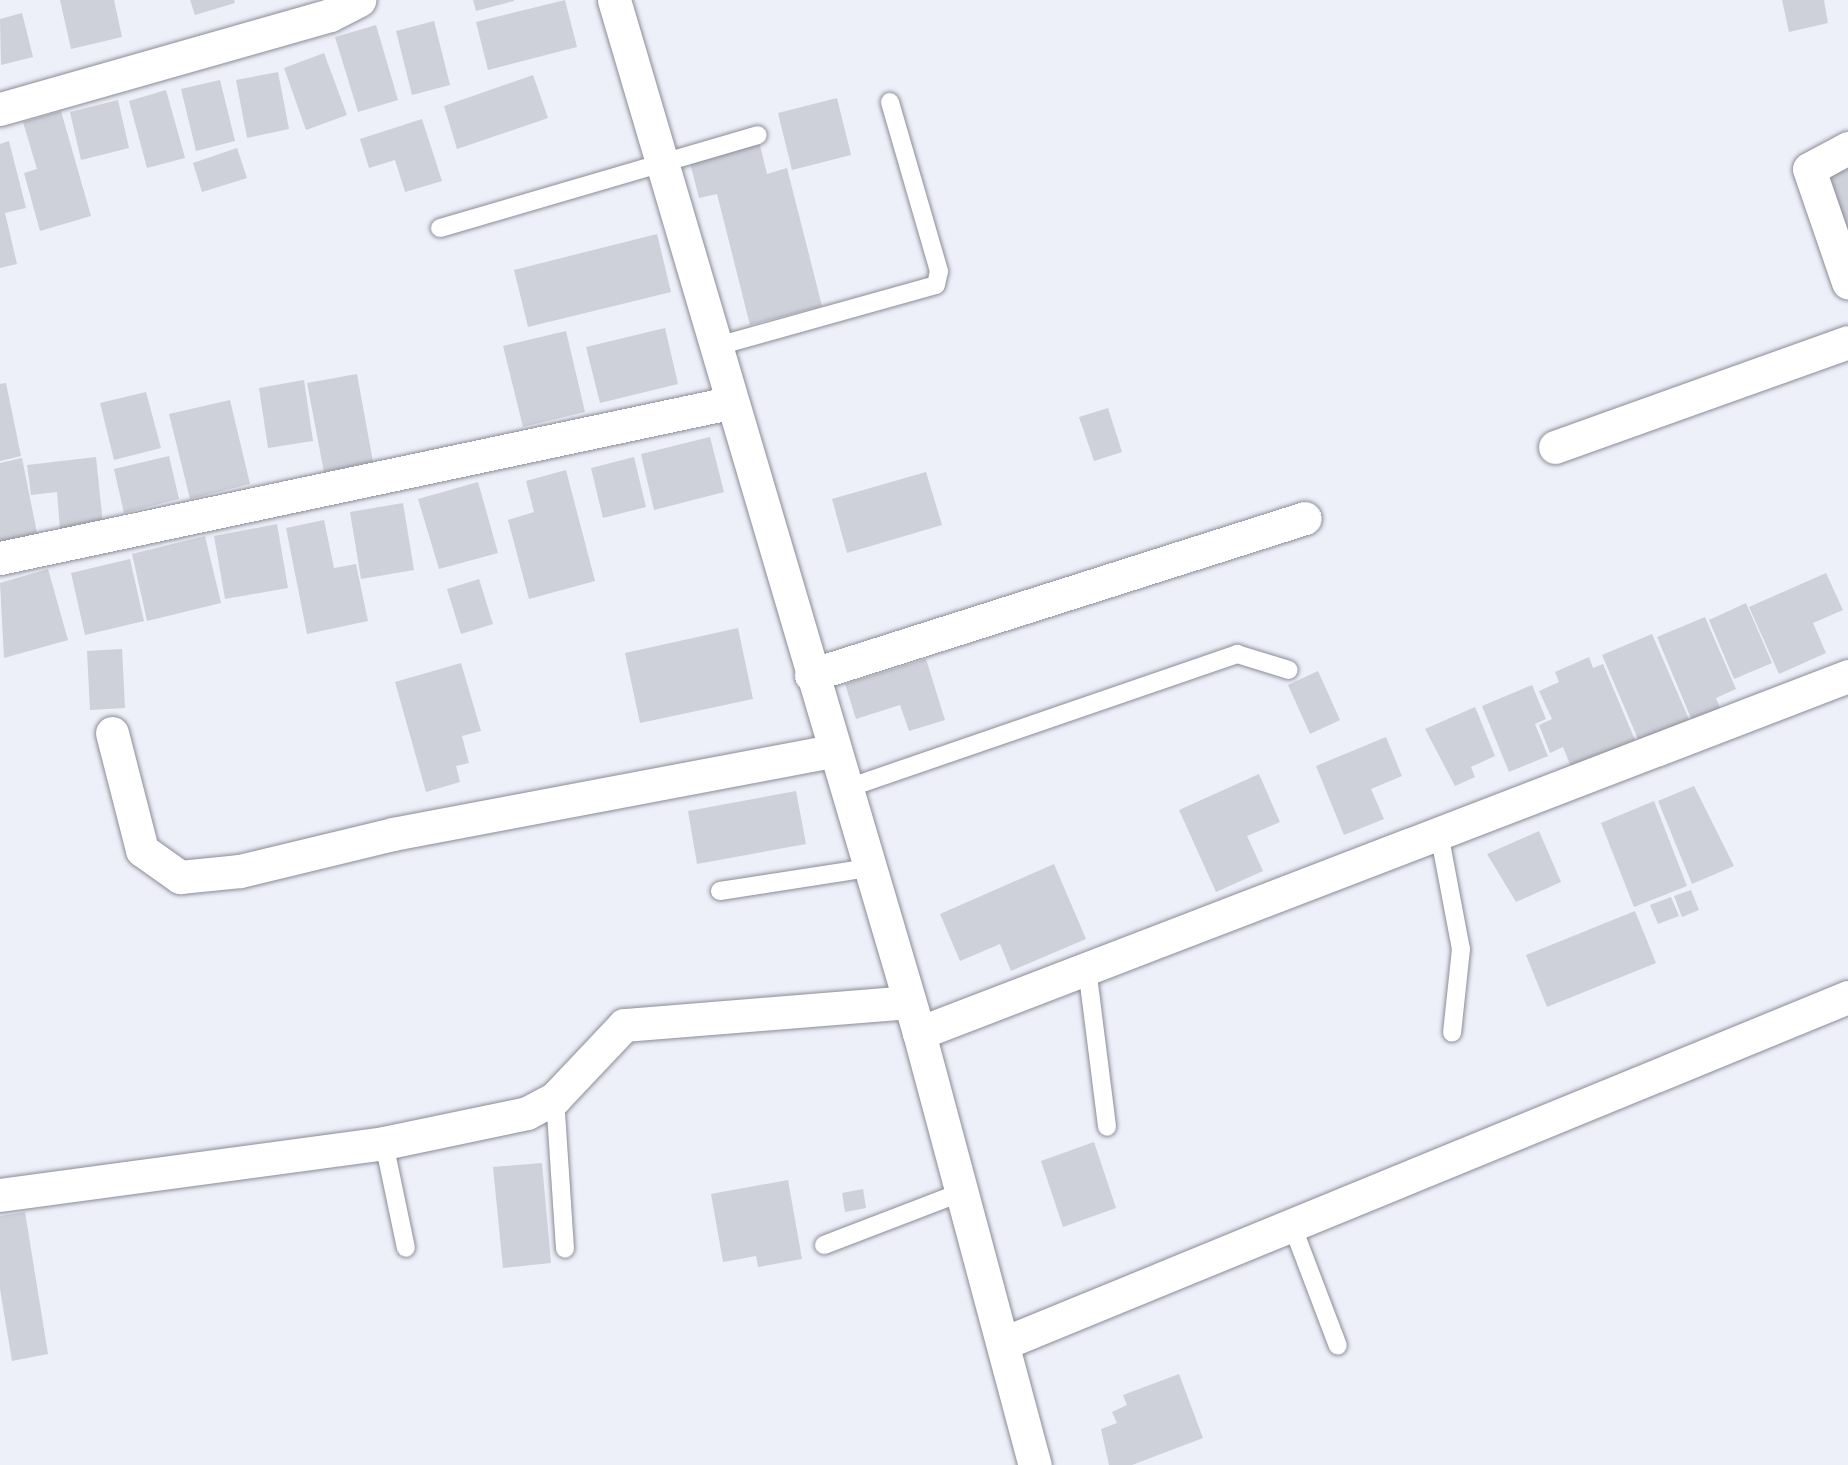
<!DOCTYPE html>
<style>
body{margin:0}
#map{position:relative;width:1848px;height:1465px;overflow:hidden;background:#edeff9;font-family:Cabin,sans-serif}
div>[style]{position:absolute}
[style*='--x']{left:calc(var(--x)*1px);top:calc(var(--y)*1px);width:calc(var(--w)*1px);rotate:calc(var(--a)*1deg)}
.building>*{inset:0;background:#ced0da}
.roads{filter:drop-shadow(0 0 2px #8a8c96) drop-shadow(0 0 2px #8a8c96)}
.lane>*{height:18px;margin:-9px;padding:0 9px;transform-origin:9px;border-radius:9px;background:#fff}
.street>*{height:33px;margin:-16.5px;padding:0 16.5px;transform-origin:16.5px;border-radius:16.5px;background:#fff}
span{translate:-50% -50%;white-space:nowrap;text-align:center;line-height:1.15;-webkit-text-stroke:5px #fcfdff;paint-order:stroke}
</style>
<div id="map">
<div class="building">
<i style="clip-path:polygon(60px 0,114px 0,122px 37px,71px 49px)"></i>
<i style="clip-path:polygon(190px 0,234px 0,235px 3px,195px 15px)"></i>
<i style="clip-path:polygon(473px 0,514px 0,514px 1px,476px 11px)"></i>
<i style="clip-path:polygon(565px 0,577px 47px,488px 70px,476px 22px)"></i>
<i style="clip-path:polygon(1782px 0,1824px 0,1828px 23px,1789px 32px)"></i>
<i style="clip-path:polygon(22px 13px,33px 57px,1px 65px,0 19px)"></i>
<i style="clip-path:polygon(434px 21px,450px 85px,412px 95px,396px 31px)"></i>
<i style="clip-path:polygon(376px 25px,398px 100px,358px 112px,335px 37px)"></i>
<i style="clip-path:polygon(324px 53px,347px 115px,306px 130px,284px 68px)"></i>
<i style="clip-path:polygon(278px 72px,289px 129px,247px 138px,236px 80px)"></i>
<i style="clip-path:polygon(533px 75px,548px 118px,457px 149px,444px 106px)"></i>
<i style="clip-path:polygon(220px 80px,235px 141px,196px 151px,181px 89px)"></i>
<i style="clip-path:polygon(166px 90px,185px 158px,147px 168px,129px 101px)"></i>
<i style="clip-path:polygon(837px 98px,851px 155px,792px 170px,778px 113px)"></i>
<i style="clip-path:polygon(118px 100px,129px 148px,81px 160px,70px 112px)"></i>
<i style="clip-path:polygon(61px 111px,91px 216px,40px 231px,24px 173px,37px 169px,23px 122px)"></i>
<i style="clip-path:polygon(422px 119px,442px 181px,405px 192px,395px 160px,369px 168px,360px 139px)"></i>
<i style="clip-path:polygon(9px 141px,26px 208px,5px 213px,17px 264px,0 268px,0 144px)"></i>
<i style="clip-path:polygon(759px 141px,767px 174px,787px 168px,822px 306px,750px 325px,717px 194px,699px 198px,689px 159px)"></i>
<i style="clip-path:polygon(237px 148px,247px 178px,202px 192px,193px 163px)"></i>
<i style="clip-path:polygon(1848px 165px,1848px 234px,1823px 176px)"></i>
<i style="clip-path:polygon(657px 234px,671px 292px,528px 327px,514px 270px)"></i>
<i style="clip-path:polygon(665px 328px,678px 384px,600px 403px,586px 347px)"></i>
<i style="clip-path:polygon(566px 331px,585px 412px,523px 427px,503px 346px)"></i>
<i style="clip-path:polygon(357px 374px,373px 462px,324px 472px,307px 383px)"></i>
<i style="clip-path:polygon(304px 380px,313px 441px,268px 448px,259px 388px)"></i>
<i style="clip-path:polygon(6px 383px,21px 456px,0 461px,0 384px)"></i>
<i style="clip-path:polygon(146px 392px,161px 448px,114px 460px,100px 403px)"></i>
<i style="clip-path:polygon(230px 400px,250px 484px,190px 499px,169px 414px)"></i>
<i style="clip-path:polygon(1108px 408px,1122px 452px,1094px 461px,1079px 417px)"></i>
<i style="clip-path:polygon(710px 437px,724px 492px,654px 510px,641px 454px)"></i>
<i style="clip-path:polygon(169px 456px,179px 499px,124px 513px,114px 469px)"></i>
<i style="clip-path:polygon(96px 457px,103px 524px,60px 530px,57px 492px,31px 495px,27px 465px)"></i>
<i style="clip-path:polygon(634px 457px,646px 507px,603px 518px,591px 468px)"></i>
<i style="clip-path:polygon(22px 458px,39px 543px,0 551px,0 463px)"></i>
<i style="clip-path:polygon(566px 470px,595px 581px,529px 599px,508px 520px,534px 512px,526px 481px)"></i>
<i style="clip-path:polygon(926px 472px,942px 525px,847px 553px,832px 499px)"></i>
<i style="clip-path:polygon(478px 482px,498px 553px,439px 569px,418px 499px)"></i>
<i style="clip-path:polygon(403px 503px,414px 570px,361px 579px,350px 512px)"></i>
<i style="clip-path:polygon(324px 520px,334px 568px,356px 564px,368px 621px,307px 634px,286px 528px)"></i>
<i style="clip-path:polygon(277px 524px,288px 588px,225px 599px,214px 536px)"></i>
<i style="clip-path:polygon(205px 536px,221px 603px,147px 621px,132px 554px)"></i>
<i style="clip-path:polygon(130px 559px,144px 621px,85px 635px,71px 573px)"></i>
<i style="clip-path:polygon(48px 569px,68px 640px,4px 658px,0 583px)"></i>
<i style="clip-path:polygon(1826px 573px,1843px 610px,1813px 623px,1826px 653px,1779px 674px,1749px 607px)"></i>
<i style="clip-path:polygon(479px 579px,493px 624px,461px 634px,447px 589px)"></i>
<i style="clip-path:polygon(1746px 603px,1772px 663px,1734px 679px,1709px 620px)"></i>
<i style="clip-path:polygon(1705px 617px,1736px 689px,1716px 698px,1721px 711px,1693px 723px,1657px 637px)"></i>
<i style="clip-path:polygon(738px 628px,753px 699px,640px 723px,625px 653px)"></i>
<i style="clip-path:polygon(1652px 634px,1691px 724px,1638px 739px,1602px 655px)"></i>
<i style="clip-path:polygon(122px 649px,125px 708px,90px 710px,87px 651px)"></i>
<i style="clip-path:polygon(1589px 657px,1593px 668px,1603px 664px,1635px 740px,1571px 767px,1563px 747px,1550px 753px,1539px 725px,1552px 719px,1539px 691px,1559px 682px,1555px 672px)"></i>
<i style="clip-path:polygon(926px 659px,945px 720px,909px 731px,900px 705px,856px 719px,845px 684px)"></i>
<i style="clip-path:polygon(461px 663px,481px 731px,462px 736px,469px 763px,456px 766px,460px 782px,426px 792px,395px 682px)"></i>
<i style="clip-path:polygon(1318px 671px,1340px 720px,1310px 734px,1288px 685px)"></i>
<i style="clip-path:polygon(1532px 685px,1546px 719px,1535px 724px,1548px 756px,1509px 772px,1482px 706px)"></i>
<i style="clip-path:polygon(1475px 707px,1495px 756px,1471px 767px,1475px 777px,1455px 786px,1425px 729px)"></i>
<i style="clip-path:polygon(1386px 737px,1402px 776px,1371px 789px,1384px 819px,1344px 835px,1316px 766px)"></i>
<i style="clip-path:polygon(1259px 774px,1280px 822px,1247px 836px,1263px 871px,1216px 892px,1179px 810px)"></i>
<i style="clip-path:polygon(1694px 786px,1734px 866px,1692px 884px,1658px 801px)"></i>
<i style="clip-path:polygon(796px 791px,806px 844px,697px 864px,688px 811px)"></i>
<i style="clip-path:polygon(1654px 801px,1687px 886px,1634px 907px,1601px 823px)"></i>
<i style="clip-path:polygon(1539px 831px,1561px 882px,1516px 902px,1487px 854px)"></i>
<i style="clip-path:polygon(1054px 864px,1086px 939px,1011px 971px,1000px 944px,960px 961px,940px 914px)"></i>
<i style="clip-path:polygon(1691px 890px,1699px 910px,1682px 917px,1674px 896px)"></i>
<i style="clip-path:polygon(1671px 897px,1679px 916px,1658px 924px,1650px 905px)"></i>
<i style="clip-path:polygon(1635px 911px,1656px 963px,1547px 1007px,1526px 955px)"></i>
<i style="clip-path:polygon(1094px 1142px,1116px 1208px,1063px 1227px,1041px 1161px)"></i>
<i style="clip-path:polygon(542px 1163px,551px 1263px,503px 1268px,493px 1167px)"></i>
<i style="clip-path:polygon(788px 1180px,802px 1259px,758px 1267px,756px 1256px,723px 1262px,711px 1194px)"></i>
<i style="clip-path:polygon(863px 1189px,866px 1208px,845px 1212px,842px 1193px)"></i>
<i style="clip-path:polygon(25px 1212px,48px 1354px,12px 1361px,0 1289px,0 1216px)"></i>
<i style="clip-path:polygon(1179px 1374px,1203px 1438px,1132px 1465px,1109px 1465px,1101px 1429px,1117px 1423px,1112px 1412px,1127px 1405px,1123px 1395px)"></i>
</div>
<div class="roads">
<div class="lane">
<i style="--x:440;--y:228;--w:331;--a:-16.3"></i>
<i style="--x:714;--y:347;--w:230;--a:-15.6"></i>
<i style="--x:936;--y:285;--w:14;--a:-78"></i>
<i style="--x:939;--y:271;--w:176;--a:-106.2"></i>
<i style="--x:845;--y:789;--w:415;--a:-19"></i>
<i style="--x:1237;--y:654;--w:54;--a:17.1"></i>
<i style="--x:1439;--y:833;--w:118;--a:79.3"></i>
<i style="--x:1461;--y:949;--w:84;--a:96.1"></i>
<i style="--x:720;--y:891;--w:151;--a:-8.8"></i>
<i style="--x:1087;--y:968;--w:160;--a:82.8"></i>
<i style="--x:555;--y:1098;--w:151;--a:86.2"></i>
<i style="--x:384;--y:1143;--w:107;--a:78.2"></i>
<i style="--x:1292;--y:1225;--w:129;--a:69.2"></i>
<i style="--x:824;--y:1245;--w:148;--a:-21"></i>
</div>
<div class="street">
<i style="--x:614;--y:0;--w:1077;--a:73.55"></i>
<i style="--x:919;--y:1033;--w:447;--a:75"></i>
<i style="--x:0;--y:109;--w:343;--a:-15.9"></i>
<i style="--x:330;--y:15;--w:33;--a:-27"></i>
<i style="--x:1848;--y:148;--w:44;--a:151.7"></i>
<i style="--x:1809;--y:169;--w:120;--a:71"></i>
<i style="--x:1555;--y:447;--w:311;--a:-19.7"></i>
<i style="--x:0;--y:558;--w:745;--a:-12"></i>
<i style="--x:811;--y:675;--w:518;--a:-17.63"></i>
<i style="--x:112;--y:733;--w:121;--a:75.6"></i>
<i style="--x:142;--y:850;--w:47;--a:35.4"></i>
<i style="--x:180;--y:877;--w:60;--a:-5.7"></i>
<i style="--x:240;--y:871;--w:157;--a:-13.6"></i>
<i style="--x:393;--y:834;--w:449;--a:-10.7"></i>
<i style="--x:919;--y:1033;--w:995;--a:-21.02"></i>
<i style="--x:0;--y:1195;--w:388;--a:-7.7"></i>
<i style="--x:384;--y:1143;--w:146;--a:-11.8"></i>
<i style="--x:527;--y:1113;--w:32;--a:-28"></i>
<i style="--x:555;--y:1098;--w:100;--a:-46.6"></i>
<i style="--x:624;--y:1025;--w:286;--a:-4.6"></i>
<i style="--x:1004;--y:1343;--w:912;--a:-22.29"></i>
</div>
</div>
</div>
